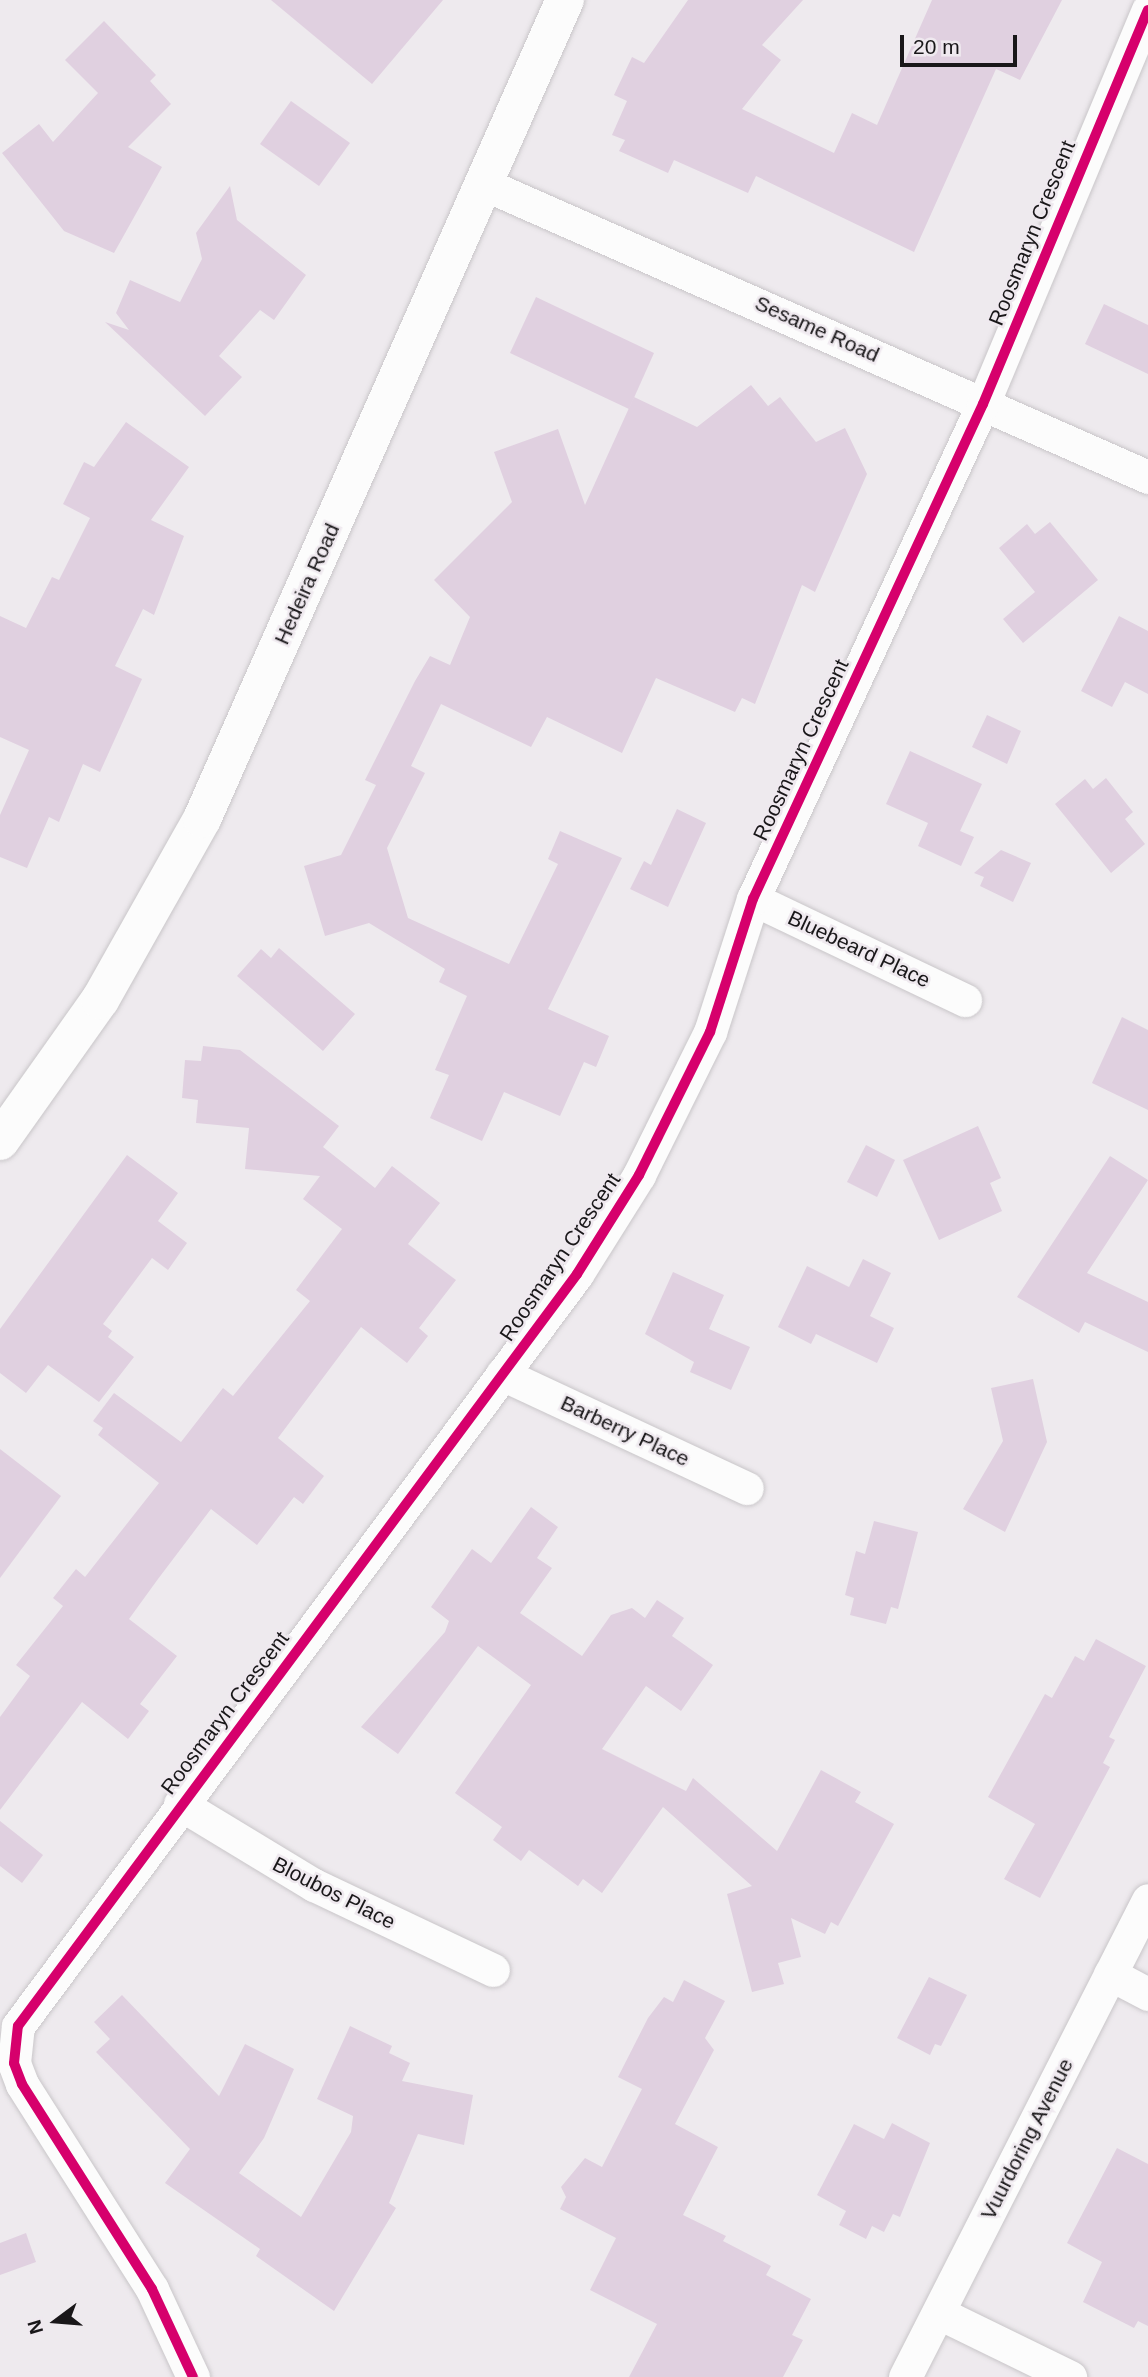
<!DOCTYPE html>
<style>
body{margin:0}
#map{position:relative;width:1148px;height:2377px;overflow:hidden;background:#eeeaee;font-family:Helvetica,sans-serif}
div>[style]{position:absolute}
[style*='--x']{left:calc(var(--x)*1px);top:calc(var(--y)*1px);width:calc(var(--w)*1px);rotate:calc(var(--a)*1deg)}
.building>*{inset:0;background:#e0d0e0}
.roads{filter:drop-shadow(0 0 2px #c9c6c9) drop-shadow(0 0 2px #c9c6c9)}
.minor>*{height:33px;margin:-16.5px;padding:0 16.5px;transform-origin:16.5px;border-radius:16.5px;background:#fcfcfc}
.tertiary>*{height:38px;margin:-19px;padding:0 19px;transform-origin:19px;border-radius:19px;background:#fcfcfc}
.cycleway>*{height:10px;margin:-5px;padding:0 5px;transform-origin:5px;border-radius:5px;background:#d6006c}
span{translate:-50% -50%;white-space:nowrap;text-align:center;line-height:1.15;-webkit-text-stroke:5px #efe9ef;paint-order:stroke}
.street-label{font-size:21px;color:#191719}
.north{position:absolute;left:21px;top:2286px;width:70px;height:70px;-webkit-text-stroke:5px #efe9ef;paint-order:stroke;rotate:254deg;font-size:19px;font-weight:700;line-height:28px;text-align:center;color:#191719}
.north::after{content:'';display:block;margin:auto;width:24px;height:32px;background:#191719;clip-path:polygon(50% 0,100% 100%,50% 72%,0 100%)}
.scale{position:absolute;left:900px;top:35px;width:117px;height:32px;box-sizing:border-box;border:4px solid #191719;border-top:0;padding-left:9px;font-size:21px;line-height:24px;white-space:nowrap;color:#191719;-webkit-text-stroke:5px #efe9ef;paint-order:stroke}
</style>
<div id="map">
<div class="building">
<i style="clip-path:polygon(271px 0,443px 0,372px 84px)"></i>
<i style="clip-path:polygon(688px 0,803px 0,762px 45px,781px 60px,742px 109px,834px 153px,852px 113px,877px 125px,932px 0,1062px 0,1020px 80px,996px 69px,914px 252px,756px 176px,748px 193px,674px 160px,668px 173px,619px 151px,625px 140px,612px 135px,627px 101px,614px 95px,632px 57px,644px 63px)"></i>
<i style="clip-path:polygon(104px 21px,156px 75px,150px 81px,171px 104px,128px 147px,162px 167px,114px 253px,64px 231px,2px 153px,39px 124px,53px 142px,98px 93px,65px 60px)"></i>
<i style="clip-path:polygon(291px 101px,350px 143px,319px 186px,260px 144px)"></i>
<i style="clip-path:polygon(230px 186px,237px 220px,306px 275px,274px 320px,260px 310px,219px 356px,242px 377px,205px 416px,105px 322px,129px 330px,116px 313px,130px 280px,180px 302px,202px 259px,196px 233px)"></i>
<i style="clip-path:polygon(536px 297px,654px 353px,629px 409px,510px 353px)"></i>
<i style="clip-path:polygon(1104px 304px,1148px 325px,1148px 374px,1085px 344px)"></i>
<i style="clip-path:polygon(751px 385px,768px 406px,780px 397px,816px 442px,845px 428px,867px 474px,815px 592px,802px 585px,755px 704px,742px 698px,735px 712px,656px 678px,622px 753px,547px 717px,531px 747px,441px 704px,411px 766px,425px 773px,387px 848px,408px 918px,509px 964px,558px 864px,548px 859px,560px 831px,622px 858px,548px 1009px,609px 1036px,596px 1067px,584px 1062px,560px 1116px,504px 1092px,482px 1141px,430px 1118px,449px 1075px,435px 1070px,467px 996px,439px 982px,445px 969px,369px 923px,325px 936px,304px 866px,341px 855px,376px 785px,365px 780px,415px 681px,430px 656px,450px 665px,470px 617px,434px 580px,512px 502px,494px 452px,558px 429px,585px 505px,634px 397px,697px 427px)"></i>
<i style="clip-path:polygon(126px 422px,189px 467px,151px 520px,184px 536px,154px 615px,143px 609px,115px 666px,142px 679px,100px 772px,83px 764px,59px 822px,49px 817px,27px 868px,0 857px,0 815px,29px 750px,0 737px,0 616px,26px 628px,52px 577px,59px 580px,90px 518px,63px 504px,84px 462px,94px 467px)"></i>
<i style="clip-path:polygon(1050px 522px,1098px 580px,1023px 643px,1003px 619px,1035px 592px,999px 548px,1027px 524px,1035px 534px)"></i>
<i style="clip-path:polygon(1119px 616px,1148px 631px,1148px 694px,1125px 682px,1112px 707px,1081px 691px)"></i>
<i style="clip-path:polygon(987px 715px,1021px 731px,1007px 764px,972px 747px)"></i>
<i style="clip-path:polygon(910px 751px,982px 784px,960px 831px,974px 837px,961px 866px,918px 846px,928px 823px,886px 804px)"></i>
<i style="clip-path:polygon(1106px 778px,1133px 812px,1125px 819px,1145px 844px,1111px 873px,1055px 804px,1085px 779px,1093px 789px)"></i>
<i style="clip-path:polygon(677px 809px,706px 823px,668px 907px,630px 889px,644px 861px,651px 865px)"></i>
<i style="clip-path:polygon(1001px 850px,1031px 863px,1013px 902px,980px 886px,984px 877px,974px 873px)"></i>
<i style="clip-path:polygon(279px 948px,355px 1014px,323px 1051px,237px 976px,261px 949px,271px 958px)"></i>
<i style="clip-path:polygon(1122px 1017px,1148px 1030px,1148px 1110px,1092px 1083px)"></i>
<i style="clip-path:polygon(203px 1046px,240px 1050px,339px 1126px,323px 1147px,375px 1188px,392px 1166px,440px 1203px,408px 1244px,456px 1280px,419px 1328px,428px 1336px,407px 1363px,361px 1327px,278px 1438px,324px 1476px,303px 1504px,294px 1497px,257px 1545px,211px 1509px,158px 1579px,129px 1619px,177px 1656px,140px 1704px,149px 1711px,128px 1739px,82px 1702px,0 1810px,0 1717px,30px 1676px,16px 1665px,63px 1606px,53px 1598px,76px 1569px,85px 1577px,159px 1483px,98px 1435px,103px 1428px,93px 1421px,114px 1393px,181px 1442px,223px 1388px,233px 1396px,310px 1301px,296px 1290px,342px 1229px,303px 1199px,320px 1176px,245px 1169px,249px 1128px,196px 1123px,198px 1100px,182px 1098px,185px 1060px,201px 1061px)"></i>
<i style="clip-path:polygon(978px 1126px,1001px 1178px,990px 1183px,1002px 1211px,939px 1240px,903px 1160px)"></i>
<i style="clip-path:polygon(866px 1145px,895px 1160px,877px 1197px,847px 1182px)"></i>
<i style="clip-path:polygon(127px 1155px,178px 1193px,158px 1221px,187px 1243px,168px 1270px,152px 1258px,103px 1324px,112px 1331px,108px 1337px,134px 1357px,99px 1402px,48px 1365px,26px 1393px,0 1373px,0 1329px)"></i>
<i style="clip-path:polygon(1110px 1156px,1148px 1180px,1087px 1273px,1148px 1302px,1148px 1352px,1085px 1322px,1079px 1333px,1017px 1297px)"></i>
<i style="clip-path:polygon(863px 1259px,891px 1273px,870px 1316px,894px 1328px,877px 1363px,816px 1334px,811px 1344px,778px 1327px,807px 1266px,849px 1287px)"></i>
<i style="clip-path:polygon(673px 1272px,724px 1295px,709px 1329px,750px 1347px,731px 1390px,690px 1372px,694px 1362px,645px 1334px)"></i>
<i style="clip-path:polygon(1033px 1379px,1047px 1442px,1005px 1532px,963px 1509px,1003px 1441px,991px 1388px)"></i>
<i style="clip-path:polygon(0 1449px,61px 1496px,0 1578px)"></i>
<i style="clip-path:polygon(531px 1507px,558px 1527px,537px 1558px,552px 1568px,520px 1613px,582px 1656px,611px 1615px,632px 1608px,645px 1618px,657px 1600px,684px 1618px,672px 1636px,713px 1665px,681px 1711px,646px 1686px,602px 1749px,686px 1791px,693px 1778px,777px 1851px,821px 1770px,861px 1792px,855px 1802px,894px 1824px,838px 1926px,831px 1922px,825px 1934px,791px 1918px,801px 1957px,778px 1963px,784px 1984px,752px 1992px,727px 1894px,752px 1886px,663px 1807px,602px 1893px,583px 1879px,578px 1886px,529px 1850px,521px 1861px,493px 1840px,502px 1827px,455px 1793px,531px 1685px,478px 1646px,398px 1754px,361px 1727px,445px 1632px,449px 1621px,431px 1607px,472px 1549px,491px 1563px)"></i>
<i style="clip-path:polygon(874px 1521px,918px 1532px,898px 1609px,891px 1607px,886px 1624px,850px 1615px,854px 1598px,845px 1595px,856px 1551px,865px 1554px)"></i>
<i style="clip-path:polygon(1096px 1639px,1146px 1666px,1109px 1737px,1115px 1740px,1103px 1763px,1110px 1767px,1040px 1898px,1004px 1879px,1035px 1824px,988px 1797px,1045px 1694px,1052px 1698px,1075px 1656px,1084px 1661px)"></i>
<i style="clip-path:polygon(0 1821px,43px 1855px,22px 1883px,0 1866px)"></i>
<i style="clip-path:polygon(929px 1977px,967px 1995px,941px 2046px,935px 2044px,930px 2055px,897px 2038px)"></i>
<i style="clip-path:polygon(684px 1980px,725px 2001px,705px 2038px,714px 2050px,675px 2124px,718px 2147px,683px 2215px,726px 2236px,723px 2241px,771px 2266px,766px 2275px,811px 2299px,792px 2335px,803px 2340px,783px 2377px,629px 2377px,657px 2324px,590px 2290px,616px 2238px,560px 2209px,566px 2197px,561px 2187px,585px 2158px,602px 2167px,642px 2089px,618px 2077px,648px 2018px,664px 1997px,673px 2002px)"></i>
<i style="clip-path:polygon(122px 1995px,219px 2096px,245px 2044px,294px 2069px,264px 2138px,239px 2173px,301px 2217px,351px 2132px,353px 2116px,317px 2099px,350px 2026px,392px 2046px,389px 2053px,410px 2063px,402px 2081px,473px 2095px,464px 2145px,418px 2134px,389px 2203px,396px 2208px,334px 2311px,256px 2256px,260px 2249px,165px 2183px,190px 2149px,96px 2052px,110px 2039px,94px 2022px)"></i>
<i style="clip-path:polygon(892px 2123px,930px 2143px,900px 2217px,893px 2214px,884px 2232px,872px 2226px,866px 2239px,839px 2225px,846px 2211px,817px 2195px,854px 2124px,884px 2139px)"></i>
<i style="clip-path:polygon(1117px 2148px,1148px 2164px,1148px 2326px,1138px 2321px,1134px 2328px,1083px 2302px,1102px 2262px,1067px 2243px)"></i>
<i style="clip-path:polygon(26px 2233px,36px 2262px,0 2275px,0 2243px)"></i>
</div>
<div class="roads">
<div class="minor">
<i style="--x:484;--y:184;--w:726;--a:23.81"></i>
<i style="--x:753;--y:899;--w:235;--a:25.5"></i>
<i style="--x:502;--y:1374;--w:270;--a:25"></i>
<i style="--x:180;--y:1804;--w:157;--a:31.2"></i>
<i style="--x:314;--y:1885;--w:198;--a:25.4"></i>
<i style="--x:1110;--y:1974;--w:43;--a:27.8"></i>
<i style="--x:939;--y:2313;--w:146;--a:26"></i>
<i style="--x:193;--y:2377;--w:97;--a:-115"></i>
<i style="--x:152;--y:2289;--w:243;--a:-122.4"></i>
<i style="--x:22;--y:2084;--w:22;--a:-111"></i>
<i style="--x:14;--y:2063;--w:37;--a:-84"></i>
<i style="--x:18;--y:2026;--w:937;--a:-53.37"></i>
<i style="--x:577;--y:1274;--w:117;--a:-57.9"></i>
<i style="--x:639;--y:1175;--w:160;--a:-63.6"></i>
<i style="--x:710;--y:1032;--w:140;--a:-72.1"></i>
<i style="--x:753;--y:899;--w:546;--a:-65.08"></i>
<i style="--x:983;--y:404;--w:427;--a:-67.3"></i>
<i style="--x:905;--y:2377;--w:535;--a:-63"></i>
</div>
<div class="tertiary">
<i style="--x:0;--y:1141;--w:173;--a:-54.7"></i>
<i style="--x:100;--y:1000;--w:208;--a:-60.6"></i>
<i style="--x:202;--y:819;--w:896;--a:-66.1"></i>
</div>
</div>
<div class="cycleway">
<i style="--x:193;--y:2377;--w:97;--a:-115"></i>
<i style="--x:152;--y:2289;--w:243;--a:-122.4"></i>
<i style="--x:22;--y:2084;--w:22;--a:-111"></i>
<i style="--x:14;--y:2063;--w:37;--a:-84"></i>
<i style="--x:18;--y:2026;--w:937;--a:-53.37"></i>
<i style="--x:577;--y:1274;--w:117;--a:-57.9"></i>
<i style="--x:639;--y:1175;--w:160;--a:-63.6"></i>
<i style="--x:710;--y:1032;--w:140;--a:-72.1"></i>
<i style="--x:753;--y:899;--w:546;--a:-65.08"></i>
<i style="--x:983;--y:404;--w:427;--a:-67.3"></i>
</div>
<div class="street-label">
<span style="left:1032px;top:233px;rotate:-68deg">Roosmaryn Crescent</span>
<span style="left:817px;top:329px;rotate:24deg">Sesame Road</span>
<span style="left:307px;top:584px;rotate:-66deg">Hedeira Road</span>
<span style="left:801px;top:750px;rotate:-65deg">Roosmaryn Crescent</span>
<span style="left:859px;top:949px;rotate:25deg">Bluebeard Place</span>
<span style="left:560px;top:1257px;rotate:-56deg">Roosmaryn Crescent</span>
<span style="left:625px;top:1431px;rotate:25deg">Barberry Place</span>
<span style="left:225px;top:1713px;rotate:-53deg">Roosmaryn Crescent</span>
<span style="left:334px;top:1893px;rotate:27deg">Bloubos Place</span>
<span style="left:1027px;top:2139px;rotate:-63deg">Vuurdoring Avenue</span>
</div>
<div class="north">N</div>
<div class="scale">20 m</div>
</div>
